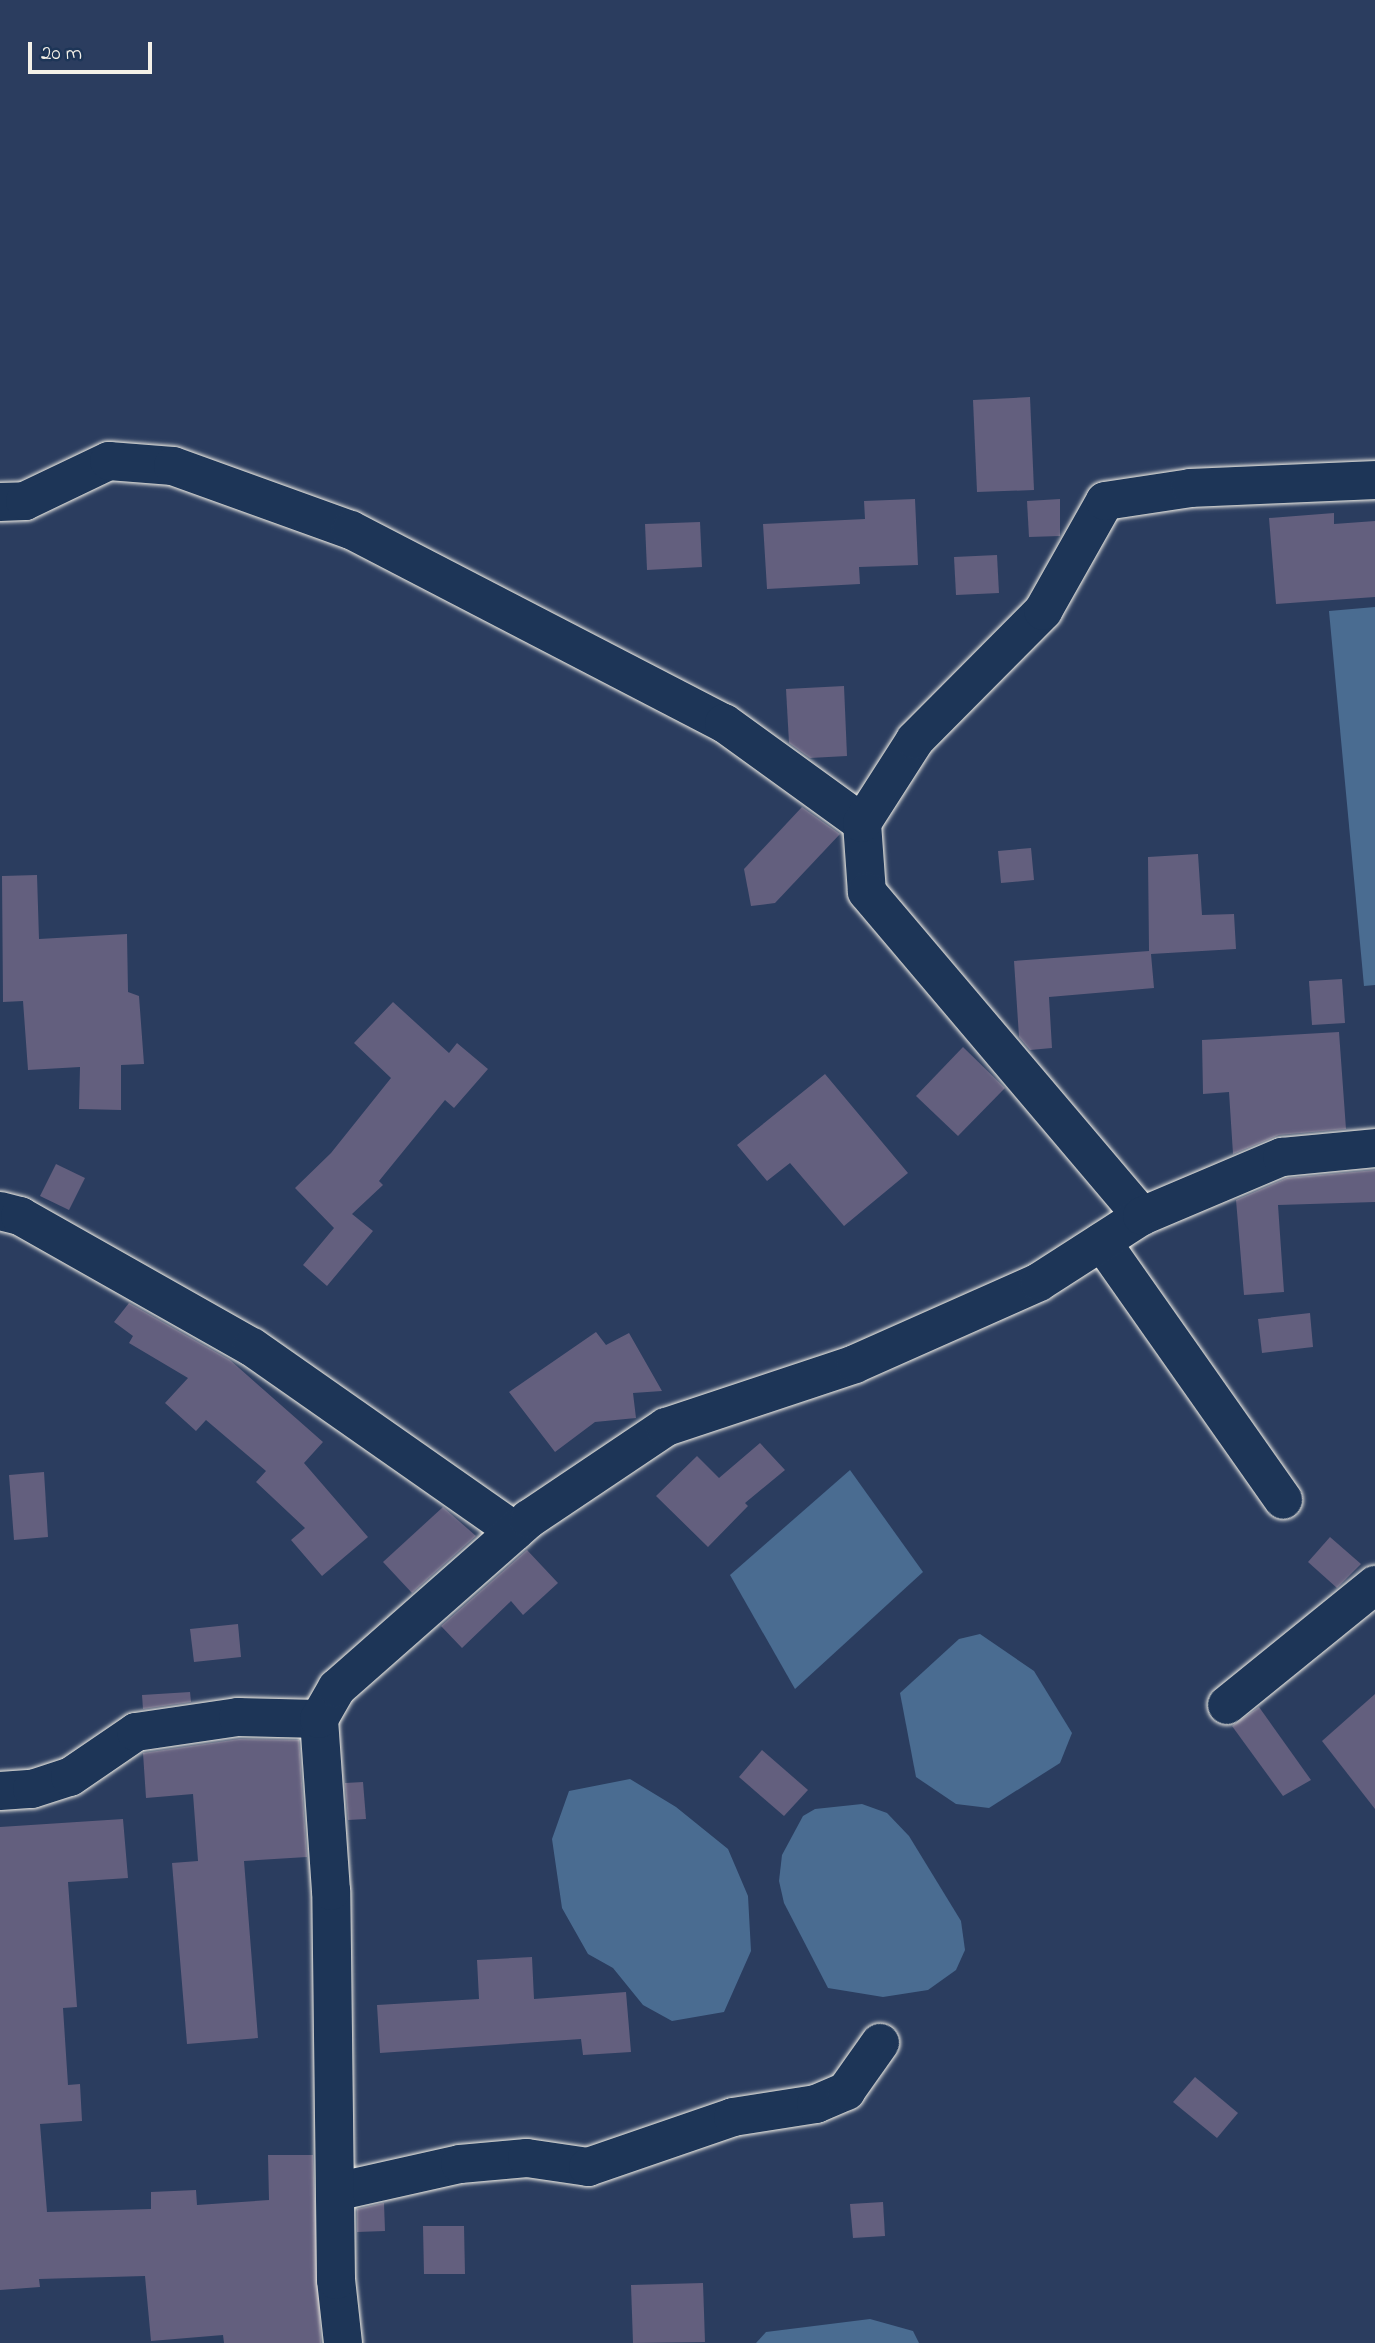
<!DOCTYPE html>
<style>
body{margin:0}
#map{position:relative;width:1375px;height:2343px;overflow:hidden;background:#2b3d5f;font-family:"Indie Flower",sans-serif}
div>[style]{position:absolute}
[style*='--x']{left:calc(var(--x)*1px);top:calc(var(--y)*1px);width:calc(var(--w)*1px);rotate:calc(var(--a)*1deg)}
.water>*{inset:0;background:#4a6c91}
.building>*{inset:0;background:#635f7e}
.roads{filter:drop-shadow(0 0 2px #f4f1e8) drop-shadow(0 0 2px #f4f1e8)}
.minor>*{height:38px;margin:-19px;padding:0 19px;transform-origin:19px;border-radius:19px;background:#1d3557}
span{translate:-50% -50%;white-space:nowrap;text-align:center;line-height:1.15;-webkit-text-stroke:5px #1d3557;paint-order:stroke}
.scale{position:absolute;left:28px;top:42px;width:124px;height:32px;box-sizing:border-box;border:4px solid #f4f1e8;border-top:0;padding-left:9px;font-size:21px;line-height:24px;white-space:nowrap;color:#f4f1e8;-webkit-text-stroke:5px #1d3557;paint-order:stroke}
</style>
<div id="map">
<div class="water">
<i style="clip-path:polygon(1375px 607px,1375px 985px,1364px 986px,1329px 611px)"></i>
<i style="clip-path:polygon(850px 1470px,923px 1572px,795px 1689px,730px 1575px)"></i>
<i style="clip-path:polygon(980px 1634px,1034px 1671px,1072px 1733px,1060px 1763px,989px 1808px,956px 1804px,916px 1777px,900px 1693px,959px 1639px)"></i>
<i style="clip-path:polygon(630px 1779px,676px 1807px,728px 1849px,748px 1896px,751px 1951px,724px 2012px,672px 2021px,643px 2005px,613px 1968px,588px 1954px,562px 1908px,552px 1839px,569px 1791px)"></i>
<i style="clip-path:polygon(862px 1804px,887px 1813px,909px 1836px,961px 1921px,965px 1950px,956px 1970px,928px 1990px,883px 1997px,828px 1988px,784px 1903px,779px 1881px,782px 1855px,803px 1816px,815px 1809px)"></i>
<i style="clip-path:polygon(870px 2319px,913px 2331px,919px 2343px,756px 2343px,766px 2332px)"></i>
</div>
<div class="building">
<i style="clip-path:polygon(1030px 397px,1034px 490px,977px 492px,973px 400px)"></i>
<i style="clip-path:polygon(915px 499px,918px 565px,859px 567px,860px 584px,767px 589px,763px 524px,865px 519px,864px 501px)"></i>
<i style="clip-path:polygon(1060px 499px,1060px 536px,1029px 537px,1027px 501px)"></i>
<i style="clip-path:polygon(1334px 513px,1334px 524px,1375px 521px,1375px 597px,1276px 604px,1269px 518px)"></i>
<i style="clip-path:polygon(700px 522px,702px 567px,647px 570px,645px 524px)"></i>
<i style="clip-path:polygon(997px 555px,999px 593px,956px 595px,954px 557px)"></i>
<i style="clip-path:polygon(844px 686px,847px 756px,810px 758px,789px 743px,786px 689px)"></i>
<i style="clip-path:polygon(802px 807px,840px 834px,775px 903px,751px 906px,744px 869px)"></i>
<i style="clip-path:polygon(1031px 848px,1034px 880px,1001px 883px,998px 851px)"></i>
<i style="clip-path:polygon(1198px 854px,1202px 915px,1234px 914px,1236px 949px,1151px 954px,1154px 988px,1049px 997px,1052px 1048px,1030px 1050px,1019px 1037px,1014px 961px,1149px 951px,1148px 857px)"></i>
<i style="clip-path:polygon(37px 875px,39px 939px,127px 934px,128px 992px,139px 996px,144px 1064px,121px 1065px,121px 1110px,79px 1109px,80px 1067px,28px 1070px,23px 1001px,3px 1002px,2px 876px)"></i>
<i style="clip-path:polygon(1342px 979px,1345px 1023px,1312px 1025px,1309px 981px)"></i>
<i style="clip-path:polygon(393px 1002px,449px 1053px,457px 1043px,488px 1069px,454px 1108px,445px 1100px,379px 1181px,383px 1185px,352px 1214px,373px 1231px,327px 1286px,303px 1265px,334px 1228px,295px 1188px,331px 1153px,391px 1078px,354px 1043px)"></i>
<i style="clip-path:polygon(1339px 1032px,1346px 1129px,1279px 1135px,1233px 1154px,1229px 1092px,1203px 1094px,1202px 1040px)"></i>
<i style="clip-path:polygon(963px 1047px,1005px 1088px,958px 1136px,916px 1096px)"></i>
<i style="clip-path:polygon(825px 1074px,908px 1173px,844px 1226px,790px 1163px,767px 1181px,737px 1145px)"></i>
<i style="clip-path:polygon(56px 1164px,85px 1178px,69px 1210px,40px 1196px)"></i>
<i style="clip-path:polygon(1375px 1170px,1375px 1202px,1278px 1205px,1284px 1292px,1244px 1295px,1236px 1200px,1287px 1178px)"></i>
<i style="clip-path:polygon(129px 1303px,230px 1360px,323px 1442px,304px 1463px,368px 1537px,322px 1576px,291px 1540px,305px 1528px,256px 1482px,266px 1471px,206px 1420px,196px 1431px,165px 1403px,188px 1378px,129px 1343px,133px 1336px,114px 1322px)"></i>
<i style="clip-path:polygon(1310px 1313px,1313px 1347px,1262px 1353px,1258px 1319px)"></i>
<i style="clip-path:polygon(596px 1332px,606px 1345px,629px 1333px,662px 1391px,633px 1393px,636px 1418px,595px 1422px,555px 1452px,509px 1392px)"></i>
<i style="clip-path:polygon(760px 1443px,785px 1470px,745px 1503px,748px 1506px,708px 1547px,656px 1496px,697px 1456px,719px 1478px)"></i>
<i style="clip-path:polygon(44px 1472px,48px 1537px,14px 1540px,9px 1475px)"></i>
<i style="clip-path:polygon(443px 1507px,476px 1536px,412px 1593px,383px 1562px)"></i>
<i style="clip-path:polygon(1330px 1537px,1361px 1564px,1337px 1588px,1308px 1562px)"></i>
<i style="clip-path:polygon(527px 1550px,558px 1583px,523px 1615px,511px 1601px,462px 1648px,441px 1626px)"></i>
<i style="clip-path:polygon(238px 1624px,241px 1657px,194px 1662px,190px 1629px)"></i>
<i style="clip-path:polygon(190px 1692px,191px 1702px,143px 1709px,142px 1695px)"></i>
<i style="clip-path:polygon(1375px 1694px,1375px 1809px,1322px 1741px)"></i>
<i style="clip-path:polygon(1259px 1707px,1311px 1780px,1283px 1796px,1232px 1726px)"></i>
<i style="clip-path:polygon(239px 1739px,299px 1740px,307px 1857px,244px 1861px,258px 2038px,187px 2044px,172px 1863px,198px 1861px,193px 1794px,146px 1798px,143px 1753px)"></i>
<i style="clip-path:polygon(762px 1750px,808px 1790px,784px 1816px,739px 1777px)"></i>
<i style="clip-path:polygon(363px 1782px,366px 1819px,348px 1820px,345px 1783px)"></i>
<i style="clip-path:polygon(123px 1819px,128px 1878px,68px 1882px,77px 2007px,63px 2008px,68px 2085px,80px 2084px,82px 2121px,40px 2124px,47px 2212px,151px 2209px,151px 2192px,196px 2190px,197px 2205px,269px 2200px,268px 2155px,313px 2155px,321px 2343px,224px 2343px,223px 2335px,151px 2341px,145px 2276px,39px 2279px,40px 2287px,0 2290px,0 1827px)"></i>
<i style="clip-path:polygon(532px 1957px,534px 1999px,626px 1992px,631px 2052px,583px 2055px,581px 2039px,380px 2053px,377px 2005px,479px 1999px,477px 1960px)"></i>
<i style="clip-path:polygon(1195px 2077px,1238px 2113px,1217px 2138px,1173px 2102px)"></i>
<i style="clip-path:polygon(883px 2202px,885px 2236px,853px 2238px,850px 2204px)"></i>
<i style="clip-path:polygon(384px 2203px,385px 2231px,357px 2232px,357px 2209px)"></i>
<i style="clip-path:polygon(423px 2226px,464px 2226px,465px 2274px,424px 2274px)"></i>
<i style="clip-path:polygon(703px 2283px,705px 2342px,633px 2343px,631px 2285px)"></i>
</div>
<div class="roads">
<div class="minor">
<i style="--x:0;--y:502;--w:25;--a:-2"></i>
<i style="--x:25;--y:501;--w:93;--a:-25.5"></i>
<i style="--x:109;--y:461;--w:64;--a:4.5"></i>
<i style="--x:173;--y:466;--w:189;--a:19.8"></i>
<i style="--x:351;--y:530;--w:420;--a:27.4"></i>
<i style="--x:724;--y:723;--w:170;--a:35.9"></i>
<i style="--x:862;--y:823;--w:69;--a:85.9"></i>
<i style="--x:867;--y:892;--w:425;--a:49.7"></i>
<i style="--x:862;--y:823;--w:98;--a:-57.4"></i>
<i style="--x:915;--y:740;--w:182;--a:-45.2"></i>
<i style="--x:1043;--y:611;--w:126;--a:-60.6"></i>
<i style="--x:1105;--y:501;--w:87;--a:-8.6"></i>
<i style="--x:1191;--y:488;--w:184;--a:-2.5"></i>
<i style="--x:0;--y:1211;--w:21;--a:14"></i>
<i style="--x:20;--y:1216;--w:266;--a:29.5"></i>
<i style="--x:252;--y:1347;--w:321;--a:35"></i>
<i style="--x:1102;--y:1242;--w:315;--a:54.9"></i>
<i style="--x:1227;--y:1705;--w:191;--a:-39"></i>
<i style="--x:0;--y:1791;--w:32;--a:-4"></i>
<i style="--x:32;--y:1789;--w:40;--a:-18"></i>
<i style="--x:70;--y:1777;--w:80;--a:-34.3"></i>
<i style="--x:136;--y:1732;--w:103;--a:-8.4"></i>
<i style="--x:238;--y:1717;--w:81;--a:1.4"></i>
<i style="--x:335;--y:2192;--w:128;--a:-12.6"></i>
<i style="--x:460;--y:2164;--w:67;--a:-5.1"></i>
<i style="--x:527;--y:2158;--w:62;--a:8.4"></i>
<i style="--x:588;--y:2167;--w:153;--a:-19"></i>
<i style="--x:733;--y:2117;--w:84;--a:-8.9"></i>
<i style="--x:816;--y:2104;--w:33;--a:-23"></i>
<i style="--x:846;--y:2091;--w:59;--a:-54.7"></i>
<i style="--x:343;--y:2343;--w:63;--a:-96.3"></i>
<i style="--x:336;--y:2280;--w:389;--a:-90.7"></i>
<i style="--x:331;--y:1891;--w:172;--a:-94"></i>
<i style="--x:319;--y:1719;--w:36;--a:-60"></i>
<i style="--x:337;--y:1688;--w:256;--a:-41.4"></i>
<i style="--x:529;--y:1519;--w:165;--a:-33.9"></i>
<i style="--x:666;--y:1427;--w:199;--a:-18.4"></i>
<i style="--x:855;--y:1364;--w:201;--a:-24"></i>
<i style="--x:1039;--y:1282;--w:122;--a:-32.7"></i>
<i style="--x:1142;--y:1216;--w:152;--a:-22.9"></i>
<i style="--x:1282;--y:1157;--w:93;--a:-5.5"></i>
</div>
</div>
<div class="scale">20 m</div>
</div>
